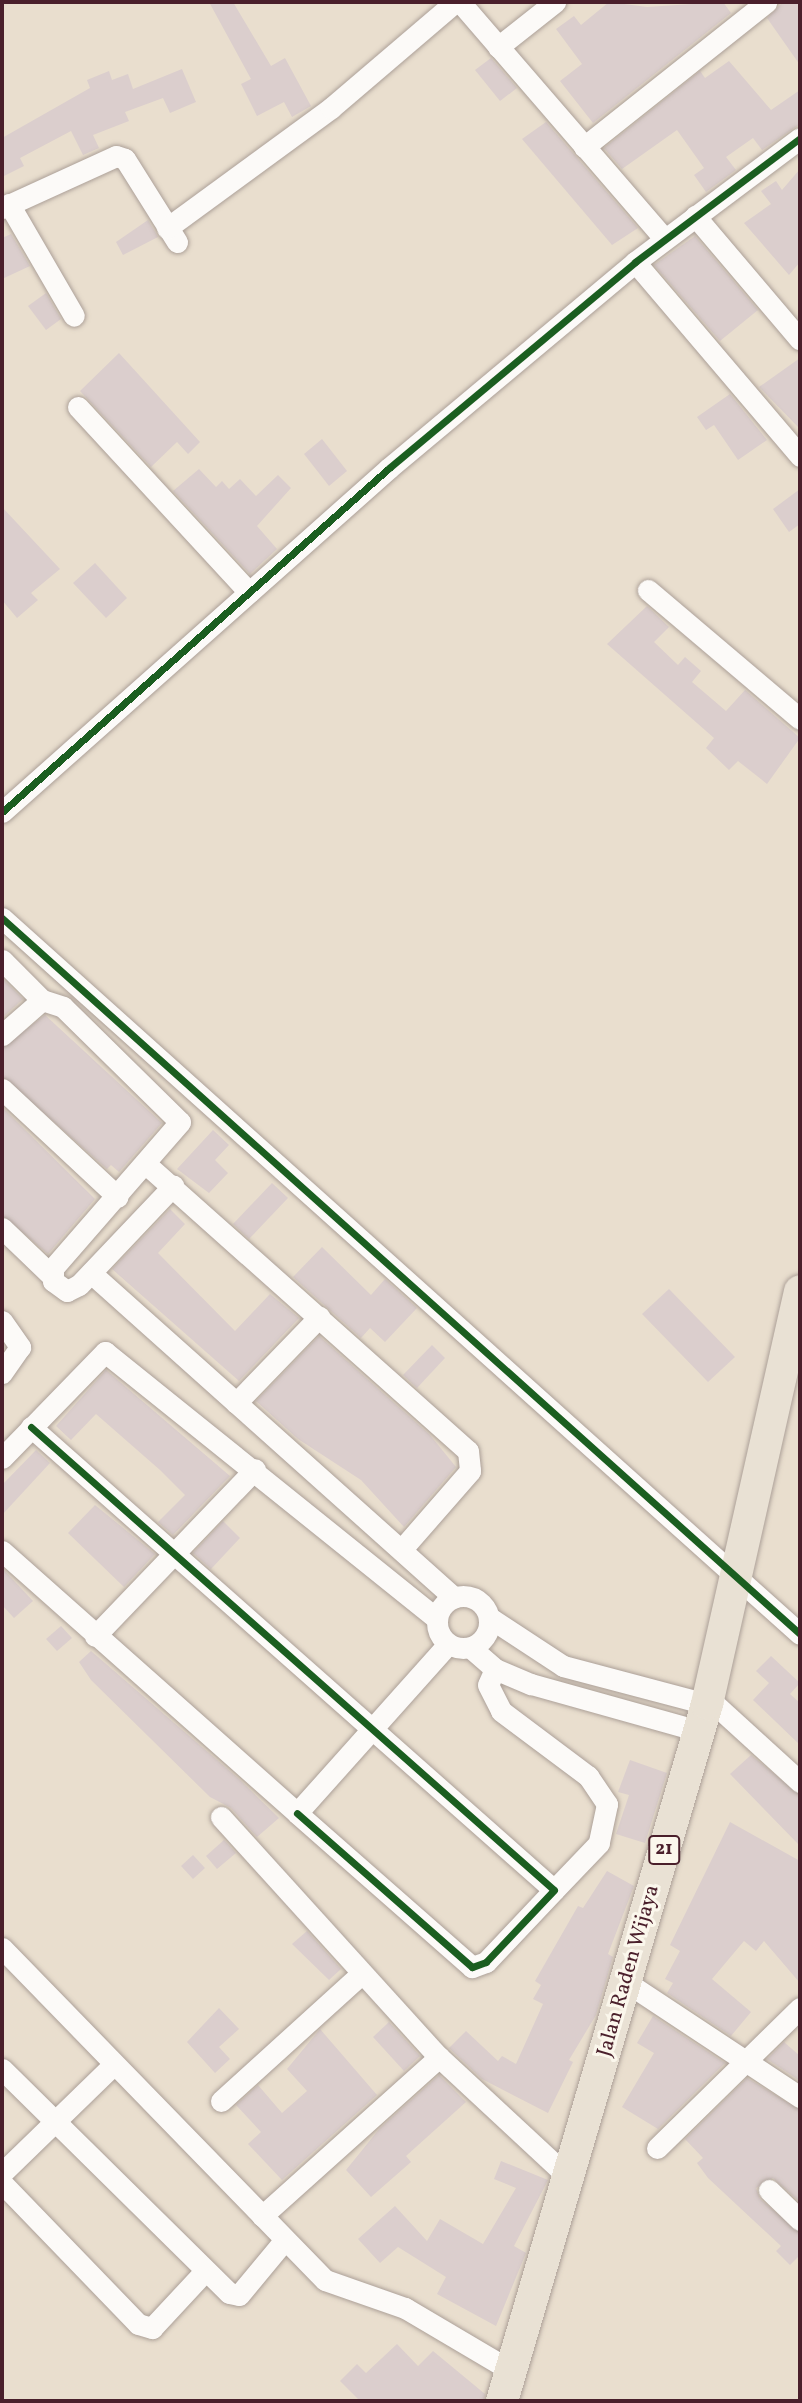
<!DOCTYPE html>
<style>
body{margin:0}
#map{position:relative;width:802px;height:2403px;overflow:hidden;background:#e9dece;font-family:Vollkorn,serif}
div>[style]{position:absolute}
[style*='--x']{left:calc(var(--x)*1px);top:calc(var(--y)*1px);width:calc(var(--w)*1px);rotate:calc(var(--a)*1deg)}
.building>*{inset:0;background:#dbcecd}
.roads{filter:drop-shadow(0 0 2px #aca098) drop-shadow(0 0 2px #aca098)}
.minor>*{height:21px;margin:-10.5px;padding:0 10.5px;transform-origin:10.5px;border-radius:10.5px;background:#fcfaf8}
.minor>.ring{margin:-10.5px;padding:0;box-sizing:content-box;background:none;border:21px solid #fcfaf8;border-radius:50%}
.highway>*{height:32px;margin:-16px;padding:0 16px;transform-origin:16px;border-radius:16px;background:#e9e1d4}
.cycleway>*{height:7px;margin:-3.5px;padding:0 3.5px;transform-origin:3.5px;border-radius:3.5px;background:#1b5e20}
span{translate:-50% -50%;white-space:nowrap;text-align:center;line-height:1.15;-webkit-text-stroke:6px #fbf7ec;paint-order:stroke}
.shield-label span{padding:2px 5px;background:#fbf7ec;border:2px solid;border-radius:5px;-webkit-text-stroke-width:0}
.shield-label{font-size:19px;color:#4a1f2b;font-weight:700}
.street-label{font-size:21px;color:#4a1f2b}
.frame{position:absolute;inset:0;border:4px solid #4a1f2b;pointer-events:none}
</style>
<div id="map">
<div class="building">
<i style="clip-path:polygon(209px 2px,233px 2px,271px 66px,285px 58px,311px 106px,292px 117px,284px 102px,257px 116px,241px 84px,251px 79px)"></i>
<i style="clip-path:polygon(609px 2px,647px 7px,723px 2px,731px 13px,593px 123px,560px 81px,582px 64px,556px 29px,574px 16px,581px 25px)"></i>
<i style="clip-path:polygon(783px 2px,800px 2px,800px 65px,767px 18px)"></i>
<i style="clip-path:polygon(491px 58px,517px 88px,500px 101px,475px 70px)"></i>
<i style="clip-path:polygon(729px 61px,771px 110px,800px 90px,800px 124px,762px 150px,753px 138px,726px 157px,736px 170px,706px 192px,694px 175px,704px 168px,677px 130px,622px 169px,604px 148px,700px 71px,705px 78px)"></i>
<i style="clip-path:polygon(182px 69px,196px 102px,170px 113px,163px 98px,125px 112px,129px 121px,93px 135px,99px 148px,83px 155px,71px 131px,20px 158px,24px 166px,2px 177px,2px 138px,90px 88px,87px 80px,109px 71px,112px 80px,128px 74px,133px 89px)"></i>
<i style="clip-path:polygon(546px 122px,638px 228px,612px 245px,522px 139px)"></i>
<i style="clip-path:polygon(800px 169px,800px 262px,789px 275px,744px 223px,771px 204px,761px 191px,776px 181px,782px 190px)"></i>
<i style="clip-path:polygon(148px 220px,158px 237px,123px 255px,116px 242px)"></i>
<i style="clip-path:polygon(11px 234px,30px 266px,2px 279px,2px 238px)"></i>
<i style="clip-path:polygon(695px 236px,758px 310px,720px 341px,654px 265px)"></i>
<i style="clip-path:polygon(46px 293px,61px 319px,46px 330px,28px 306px)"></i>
<i style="clip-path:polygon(119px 353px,200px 442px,188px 454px,177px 442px,151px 467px,80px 391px)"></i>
<i style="clip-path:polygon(800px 358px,800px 429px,759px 387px)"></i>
<i style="clip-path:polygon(730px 394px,767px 440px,738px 460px,714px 425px,706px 430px,697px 417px)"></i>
<i style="clip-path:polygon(322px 439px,347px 471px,329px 486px,304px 454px)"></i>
<i style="clip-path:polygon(199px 469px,216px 487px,222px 481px,229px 489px,240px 479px,256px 496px,278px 475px,291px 488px,257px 526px,277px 549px,250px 574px,173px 491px)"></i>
<i style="clip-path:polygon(800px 489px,800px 524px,789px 532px,773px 509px)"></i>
<i style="clip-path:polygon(2px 507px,60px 569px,31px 593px,38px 600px,17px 618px,2px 600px)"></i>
<i style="clip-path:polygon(95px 563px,127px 598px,106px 618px,73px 583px)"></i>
<i style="clip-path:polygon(647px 606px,669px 627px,654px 642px,678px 665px,685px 657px,701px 671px,692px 682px,726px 711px,745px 690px,800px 738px,767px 784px,738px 761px,729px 770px,706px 748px,714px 738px,607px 644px)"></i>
<i style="clip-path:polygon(2px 978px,23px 999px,2px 1018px)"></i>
<i style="clip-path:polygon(45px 1015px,162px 1123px,119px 1172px,111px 1165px,107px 1169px,2px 1076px,2px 1048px)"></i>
<i style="clip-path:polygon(3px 1108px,95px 1199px,48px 1254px,2px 1215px)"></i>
<i style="clip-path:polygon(213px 1130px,229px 1145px,215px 1160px,228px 1173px,209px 1193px,177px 1169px)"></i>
<i style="clip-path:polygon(272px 1183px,288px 1198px,249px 1239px,233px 1224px)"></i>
<i style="clip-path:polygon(170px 1209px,185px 1224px,158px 1253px,235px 1331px,270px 1294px,299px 1318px,239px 1381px,112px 1269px)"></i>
<i style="clip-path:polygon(322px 1247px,371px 1295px,385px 1279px,417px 1308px,385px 1342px,370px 1328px,361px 1338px,293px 1277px)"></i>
<i style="clip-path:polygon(669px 1289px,735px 1357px,708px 1382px,642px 1314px)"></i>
<i style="clip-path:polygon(319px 1336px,430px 1435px,456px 1467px,404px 1527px,361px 1480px,298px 1439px,256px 1401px)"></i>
<i style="clip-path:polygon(432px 1345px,445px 1358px,417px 1388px,403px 1375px)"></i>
<i style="clip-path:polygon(106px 1370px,230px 1476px,173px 1535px,158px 1522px,185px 1495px,160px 1470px,96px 1414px,71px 1440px,56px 1426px)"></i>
<i style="clip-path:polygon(36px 1450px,50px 1463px,2px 1515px,2px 1485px)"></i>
<i style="clip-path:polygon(95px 1505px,155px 1554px,124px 1587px,68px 1533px)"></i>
<i style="clip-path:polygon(223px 1521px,240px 1538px,211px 1569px,193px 1553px)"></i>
<i style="clip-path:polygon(2px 1568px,33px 1601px,14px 1618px,2px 1605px)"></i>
<i style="clip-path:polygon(61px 1626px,72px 1638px,57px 1651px,46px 1639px)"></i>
<i style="clip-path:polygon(91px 1651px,239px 1779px,279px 1818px,257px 1837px,231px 1808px,210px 1797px,91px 1680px,79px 1662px)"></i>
<i style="clip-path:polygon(771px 1656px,800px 1683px,790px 1694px,800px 1703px,800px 1745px,753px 1700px,769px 1683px,756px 1671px)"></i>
<i style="clip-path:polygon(751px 1755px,800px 1795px,800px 1846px,730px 1774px)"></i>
<i style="clip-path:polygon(630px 1760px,667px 1773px,645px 1843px,616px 1834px,629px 1795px,618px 1792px)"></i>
<i style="clip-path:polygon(730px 1822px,800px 1861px,800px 1983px,764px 1941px,756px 1951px,744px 1941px,712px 1979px,751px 2012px,731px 2036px,667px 1993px,673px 1983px,665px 1979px,680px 1951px,670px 1945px)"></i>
<i style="clip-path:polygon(224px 1840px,236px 1853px,217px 1869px,206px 1856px)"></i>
<i style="clip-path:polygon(193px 1855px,205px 1868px,193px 1879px,181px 1866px)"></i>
<i style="clip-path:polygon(607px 1871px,634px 1886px,608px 1954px,613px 1957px,596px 2015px,569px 2060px,573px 2062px,548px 2113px,482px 2079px,449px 2048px,466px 2031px,498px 2061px,502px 2056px,516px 2064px,543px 2004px,533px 1999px,541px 1985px,535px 1981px,578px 1906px,583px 1908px)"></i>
<i style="clip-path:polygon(307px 1931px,341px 1969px,329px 1980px,292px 1944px)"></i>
<i style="clip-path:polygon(219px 2008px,239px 2029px,219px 2047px,230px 2059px,215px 2073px,187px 2042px)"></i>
<i style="clip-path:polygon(653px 2016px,725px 2063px,658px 2129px,622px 2107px,654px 2053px,637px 2043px)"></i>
<i style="clip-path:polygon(389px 2022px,420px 2056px,404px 2071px,373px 2037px)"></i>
<i style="clip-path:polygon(320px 2029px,377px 2095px,282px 2180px,248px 2144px,261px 2132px,236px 2105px,258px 2085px,282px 2113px,307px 2091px,287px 2069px)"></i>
<i style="clip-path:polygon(784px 2042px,800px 2056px,800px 2081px,767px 2059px)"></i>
<i style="clip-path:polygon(439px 2075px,466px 2102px,406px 2156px,411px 2162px,371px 2197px,346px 2170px,380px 2128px)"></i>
<i style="clip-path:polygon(747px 2078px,800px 2110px,800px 2202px,773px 2178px,756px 2188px,760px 2199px,800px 2233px,800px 2255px,790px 2265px,776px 2251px,781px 2246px,708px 2178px,697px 2163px,703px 2158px,685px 2139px)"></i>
<i style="clip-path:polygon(501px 2161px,548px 2180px,514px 2246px,526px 2253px,496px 2326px,437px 2294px,446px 2277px,398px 2247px,380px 2263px,358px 2239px,395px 2206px,427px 2241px,440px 2219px,483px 2244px,516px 2188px,494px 2179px)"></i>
<i style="clip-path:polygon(397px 2344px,418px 2366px,433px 2351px,485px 2394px,484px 2401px,360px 2401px,340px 2381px,357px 2364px,366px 2373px)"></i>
</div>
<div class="roads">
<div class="minor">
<i style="--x:460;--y:2;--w:312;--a:49.2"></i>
<i style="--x:498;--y:47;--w:73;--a:-38.3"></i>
<i style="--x:584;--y:147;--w:233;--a:-38.5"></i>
<i style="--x:9;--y:204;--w:129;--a:59.9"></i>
<i style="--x:2;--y:208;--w:125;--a:-24.5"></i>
<i style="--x:116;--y:156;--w:9;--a:18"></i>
<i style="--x:125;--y:159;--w:98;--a:57.9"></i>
<i style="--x:695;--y:216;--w:162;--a:49.7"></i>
<i style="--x:167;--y:228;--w:203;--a:-36.2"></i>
<i style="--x:331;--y:108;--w:163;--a:-40.5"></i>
<i style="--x:635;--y:262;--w:255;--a:49.6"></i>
<i style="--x:78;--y:407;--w:252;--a:47.3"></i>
<i style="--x:648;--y:590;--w:199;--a:40.3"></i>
<i style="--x:2;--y:812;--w:518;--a:-41.63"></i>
<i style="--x:389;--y:468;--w:321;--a:-39.9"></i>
<i style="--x:635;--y:262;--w:206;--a:-36.9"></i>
<i style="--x:2;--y:918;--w:1072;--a:41.9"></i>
<i style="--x:2;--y:960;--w:57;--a:45"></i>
<i style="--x:42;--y:1000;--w:22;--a:18"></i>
<i style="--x:63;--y:1007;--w:164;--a:44.5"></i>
<i style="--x:180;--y:1122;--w:194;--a:131"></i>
<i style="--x:53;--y:1268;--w:13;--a:90"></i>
<i style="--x:53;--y:1281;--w:17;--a:36"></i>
<i style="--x:67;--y:1291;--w:13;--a:-27"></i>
<i style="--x:79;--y:1285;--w:137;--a:-46.5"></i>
<i style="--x:2;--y:1035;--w:53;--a:-41.2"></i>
<i style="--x:2;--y:1089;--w:158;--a:43"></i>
<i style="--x:147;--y:1165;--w:430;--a:41.7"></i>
<i style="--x:468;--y:1451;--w:20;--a:84"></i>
<i style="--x:470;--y:1471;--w:103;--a:131.1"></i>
<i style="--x:2;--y:1228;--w:68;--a:43.8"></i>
<i style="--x:91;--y:1273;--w:487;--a:41.8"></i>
<i style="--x:2;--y:1321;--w:32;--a:55"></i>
<i style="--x:20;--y:1347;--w:32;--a:125"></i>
<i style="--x:236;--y:1403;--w:120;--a:-46"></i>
<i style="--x:31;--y:1427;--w:698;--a:41.52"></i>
<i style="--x:554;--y:1890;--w:99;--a:133.4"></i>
<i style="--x:486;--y:1962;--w:15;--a:160"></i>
<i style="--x:472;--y:1967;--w:233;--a:-138.7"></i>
<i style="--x:2;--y:1458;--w:148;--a:-45.8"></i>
<i style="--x:105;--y:1352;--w:426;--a:38.8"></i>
<i style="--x:2;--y:1551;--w:395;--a:41.6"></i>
<i style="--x:297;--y:1813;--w:227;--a:-48.2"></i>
<i class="ring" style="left:437px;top:1596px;width:31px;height:31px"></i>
<i style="--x:490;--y:1618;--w:87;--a:33.3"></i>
<i style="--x:563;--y:1666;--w:149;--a:14.8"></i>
<i style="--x:95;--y:1636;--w:231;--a:-46.2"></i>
<i style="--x:471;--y:1648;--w:32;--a:41"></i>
<i style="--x:495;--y:1669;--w:39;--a:23"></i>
<i style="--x:531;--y:1684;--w:174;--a:15.6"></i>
<i style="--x:495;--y:1669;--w:17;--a:114"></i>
<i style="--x:488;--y:1685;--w:29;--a:63"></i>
<i style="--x:501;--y:1711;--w:109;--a:36.8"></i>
<i style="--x:588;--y:1776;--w:34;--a:56"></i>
<i style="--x:607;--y:1804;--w:40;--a:102"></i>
<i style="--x:599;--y:1843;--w:65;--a:133.8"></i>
<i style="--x:708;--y:1698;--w:125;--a:42.4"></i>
<i style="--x:221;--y:1817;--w:324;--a:47.8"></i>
<i style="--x:439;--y:2057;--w:178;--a:42.9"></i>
<i style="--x:2;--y:1948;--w:463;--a:45.8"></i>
<i style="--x:325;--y:2280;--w:85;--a:19.3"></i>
<i style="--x:405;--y:2308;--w:120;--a:30.6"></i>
<i style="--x:626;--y:1982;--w:209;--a:33.5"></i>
<i style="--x:2;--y:2069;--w:319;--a:44.6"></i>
<i style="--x:229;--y:2293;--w:10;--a:11"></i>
<i style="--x:239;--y:2295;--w:69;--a:-50.3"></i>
<i style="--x:221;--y:2101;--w:190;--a:-42.2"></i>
<i style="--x:657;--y:2148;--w:200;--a:-44.4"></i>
<i style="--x:2;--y:2173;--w:155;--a:-44.2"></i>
<i style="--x:2;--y:2183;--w:196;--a:46"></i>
<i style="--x:138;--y:2324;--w:15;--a:16"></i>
<i style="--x:152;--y:2328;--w:76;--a:-47.1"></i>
<i style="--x:769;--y:2190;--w:43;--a:44.1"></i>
<i style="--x:262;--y:2216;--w:238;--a:-41.9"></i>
</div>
<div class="highway">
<i style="--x:502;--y:2401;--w:727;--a:-73.61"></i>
<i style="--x:707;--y:1704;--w:423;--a:-77.3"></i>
</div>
</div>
<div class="cycleway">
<i style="--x:2;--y:812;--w:518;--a:-41.63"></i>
<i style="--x:389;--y:468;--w:321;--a:-39.9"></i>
<i style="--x:635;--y:262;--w:206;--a:-36.9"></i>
<i style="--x:2;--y:918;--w:1072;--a:41.9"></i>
<i style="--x:31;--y:1427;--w:698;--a:41.52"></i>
<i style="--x:554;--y:1890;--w:99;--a:133.4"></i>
<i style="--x:486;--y:1962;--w:15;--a:160"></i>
<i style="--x:472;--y:1967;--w:233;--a:-138.7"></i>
</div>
<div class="shield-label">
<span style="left:664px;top:1850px">21</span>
</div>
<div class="street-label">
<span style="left:629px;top:1971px;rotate:-74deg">Jalan Raden Wijaya</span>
</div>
<div class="frame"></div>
</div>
